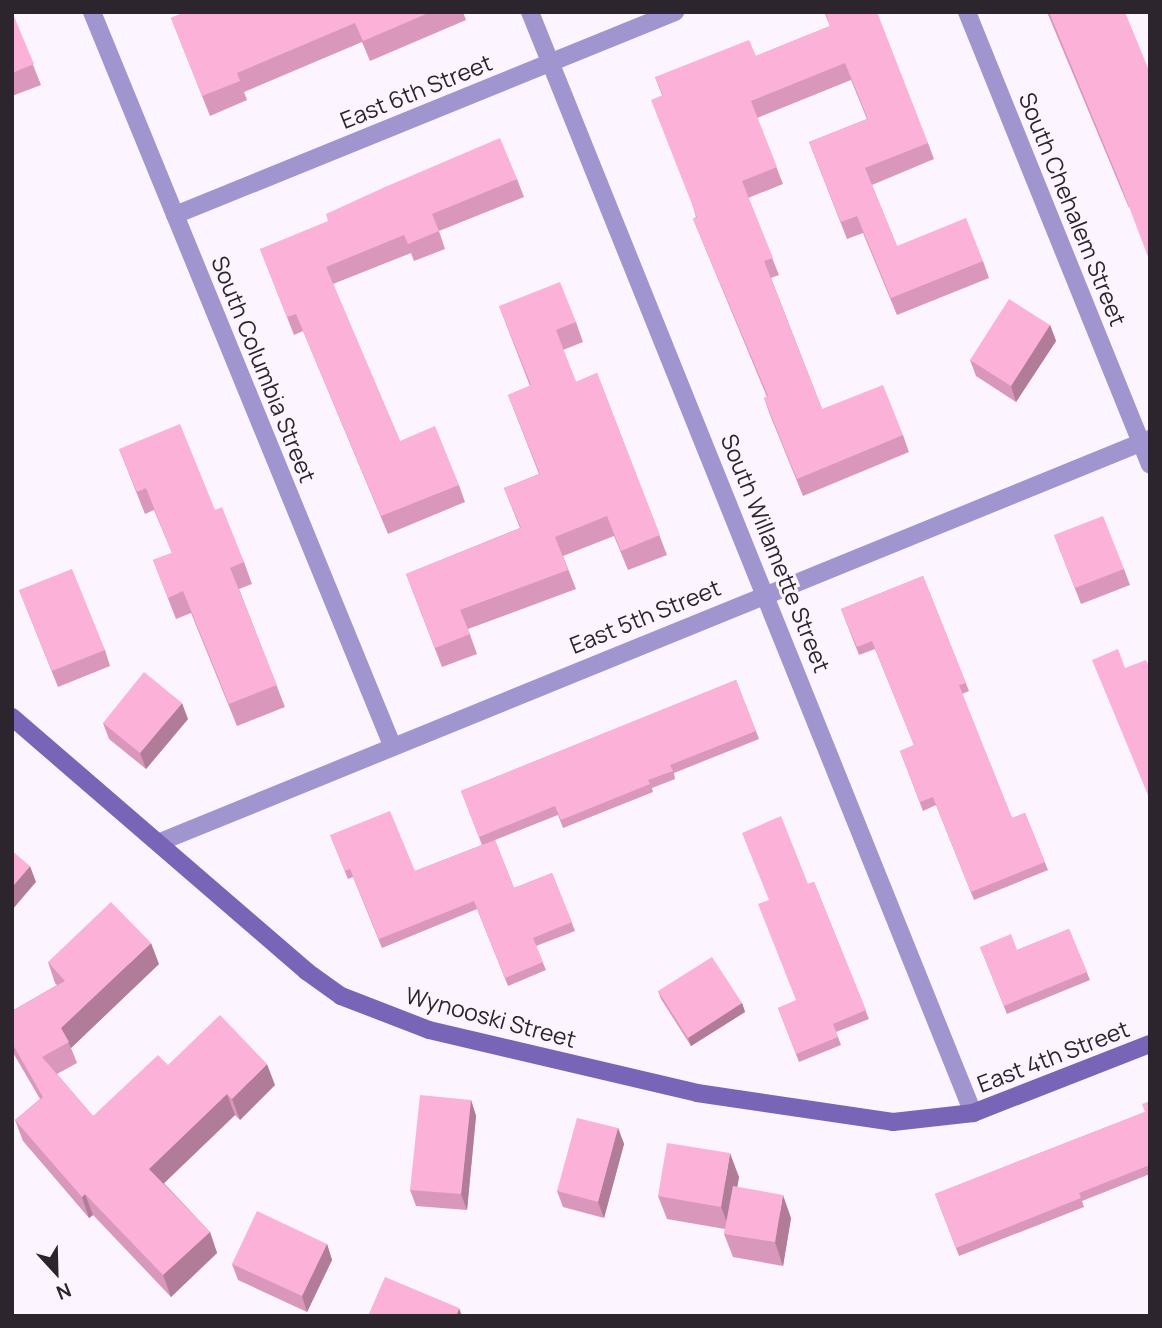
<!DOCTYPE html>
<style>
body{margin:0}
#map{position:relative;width:1162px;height:1328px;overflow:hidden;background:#fcf4fe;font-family:Manrope,sans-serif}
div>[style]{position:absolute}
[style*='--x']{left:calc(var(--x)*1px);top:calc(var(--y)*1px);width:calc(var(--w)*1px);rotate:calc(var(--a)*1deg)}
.street>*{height:18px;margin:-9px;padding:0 9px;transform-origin:9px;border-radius:9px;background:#a095cf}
.secondary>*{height:18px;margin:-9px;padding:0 9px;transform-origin:9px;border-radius:9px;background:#7865b8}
.wall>*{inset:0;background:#d998bb}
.shaded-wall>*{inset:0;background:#b07c98}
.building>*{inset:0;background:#fcb1d9}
span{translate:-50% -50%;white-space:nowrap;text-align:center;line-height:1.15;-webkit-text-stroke:6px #fcf4fe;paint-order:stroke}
.street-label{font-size:23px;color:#2d252e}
.frame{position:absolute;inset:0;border:14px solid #2d252e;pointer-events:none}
.north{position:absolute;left:21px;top:1237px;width:70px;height:70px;-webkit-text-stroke:5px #fcf4fe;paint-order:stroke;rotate:158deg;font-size:19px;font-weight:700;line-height:28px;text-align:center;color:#2d252e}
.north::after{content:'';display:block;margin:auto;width:24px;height:32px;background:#2d252e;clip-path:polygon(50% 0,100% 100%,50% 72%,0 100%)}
</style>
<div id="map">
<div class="street">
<i style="--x:92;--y:12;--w:792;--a:67.74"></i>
<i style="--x:530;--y:12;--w:1187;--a:68.08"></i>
<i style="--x:967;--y:12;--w:488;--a:68"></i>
<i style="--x:175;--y:215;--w:540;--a:-22.1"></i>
<i style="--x:160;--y:842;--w:1069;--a:-22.15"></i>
</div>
<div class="secondary">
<i style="--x:12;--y:717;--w:389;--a:40.8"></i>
<i style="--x:306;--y:971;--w:43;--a:35.5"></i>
<i style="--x:341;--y:996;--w:94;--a:21.1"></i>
<i style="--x:429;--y:1030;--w:275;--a:13.2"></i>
<i style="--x:697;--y:1093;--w:198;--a:8.4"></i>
<i style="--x:893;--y:1122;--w:81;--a:-6.4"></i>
<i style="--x:973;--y:1113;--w:190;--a:-21.3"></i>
</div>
<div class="wall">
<i style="clip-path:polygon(12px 12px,41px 85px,12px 96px)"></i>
<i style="clip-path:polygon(185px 12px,463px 12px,466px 20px,370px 61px,362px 42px,244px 92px,247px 100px,210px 116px,171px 18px)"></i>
<i style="clip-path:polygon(824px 12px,928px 143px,934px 159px,872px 185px,897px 246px,983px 261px,989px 278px,897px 315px,863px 233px,847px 239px,809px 142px,867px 119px,851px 80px,757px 118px,783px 184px,748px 198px,779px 275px,771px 278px,822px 409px,903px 435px,909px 452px,803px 496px,770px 415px,764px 398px,767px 397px,693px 219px,696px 217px,662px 95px,655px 77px,756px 56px,830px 26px)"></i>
<i style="clip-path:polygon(1047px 12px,1125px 12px,1129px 208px)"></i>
<i style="clip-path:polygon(517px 179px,524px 197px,439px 231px,445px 249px,414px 261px,411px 253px,333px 284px,400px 441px,459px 485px,465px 502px,388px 534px,303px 331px,294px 335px,260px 249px)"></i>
<i style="clip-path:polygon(499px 306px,576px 322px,583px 342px,563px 350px,576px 382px,597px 373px,667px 555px,628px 570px,614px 536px,563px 556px,576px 589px,468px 629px,477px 654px,442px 667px,406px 574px,520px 528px,504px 488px,539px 474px,508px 395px,530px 386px)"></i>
<i style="clip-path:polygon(1050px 325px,1056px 341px,1016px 402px,976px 376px,970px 360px)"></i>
<i style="clip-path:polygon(119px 449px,215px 510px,244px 562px,252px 584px,239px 589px,285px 707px,237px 726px,191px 613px,176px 619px,153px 560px,172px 553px,154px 510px,145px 514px)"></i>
<i style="clip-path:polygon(1054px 535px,1124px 569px,1130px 585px,1081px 604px)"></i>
<i style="clip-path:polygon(923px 576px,969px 691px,962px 694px,1012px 818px,1025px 813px,1048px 870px,974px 900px,936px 805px,923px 811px,900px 751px,914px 745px,875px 649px,859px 655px,841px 609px)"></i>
<i style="clip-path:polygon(19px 590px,105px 650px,110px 666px,58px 687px)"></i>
<i style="clip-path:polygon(736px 680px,759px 739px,674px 773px,675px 779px,652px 788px,653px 792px,563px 828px,558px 815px,495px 840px,514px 888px,552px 873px,575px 931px,536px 946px,546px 970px,508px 986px,477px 909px,382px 948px,353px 877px,348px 879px,330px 835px,415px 871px,482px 845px,461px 791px)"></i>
<i style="clip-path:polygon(188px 719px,146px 769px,109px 739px,103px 723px)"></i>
<i style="clip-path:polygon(814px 882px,869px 1019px,836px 1032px,841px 1045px,799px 1062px,778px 1008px,796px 1001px,808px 884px)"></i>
<i style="clip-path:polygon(1069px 929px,1090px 980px,1007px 1014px,980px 947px,1017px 950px)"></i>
<i style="clip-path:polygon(48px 962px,159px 964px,71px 1048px,77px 1063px,57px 1074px,93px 1116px,168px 1065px,275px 1085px,240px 1120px,235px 1115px,164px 1183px,210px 1232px,217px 1253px,171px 1297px,93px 1215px,89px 1218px,23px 1141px,15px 1120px,40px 1099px,12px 1051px,12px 1011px,57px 985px,55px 983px)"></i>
<i style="clip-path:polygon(658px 991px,742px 1003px,745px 1012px,691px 1046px,661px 999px)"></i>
<i style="clip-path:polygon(471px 1100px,476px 1116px,467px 1210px,416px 1206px,410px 1190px)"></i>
<i style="clip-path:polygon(1150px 1101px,1150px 1174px,1082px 1201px,1084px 1207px,959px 1256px,935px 1194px,1145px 1112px)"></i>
<i style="clip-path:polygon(618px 1128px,624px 1144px,604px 1218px,563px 1207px,557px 1191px)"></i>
<i style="clip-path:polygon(739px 1177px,737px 1187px,791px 1218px,783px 1266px,733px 1257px,724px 1234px,725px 1229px,667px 1219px,658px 1196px)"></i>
<i style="clip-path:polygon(327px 1244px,332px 1260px,307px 1312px,238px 1280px,232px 1264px)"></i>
</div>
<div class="shaded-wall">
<i style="clip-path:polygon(1050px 325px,1056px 341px,1016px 402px,1011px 386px)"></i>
<i style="clip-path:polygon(182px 703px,188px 719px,146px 769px,140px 753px)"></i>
<i style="clip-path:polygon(30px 866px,36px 882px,12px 910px,12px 887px)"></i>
<i style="clip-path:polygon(151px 943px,159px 964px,71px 1048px,61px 1028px)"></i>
<i style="clip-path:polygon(742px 1003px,745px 1012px,691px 1046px,688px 1038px)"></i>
<i style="clip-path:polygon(267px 1064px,275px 1085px,240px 1120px,232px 1099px)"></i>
<i style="clip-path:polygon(227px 1094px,235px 1115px,157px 1190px,149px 1169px)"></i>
<i style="clip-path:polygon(471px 1100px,476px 1116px,467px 1210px,461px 1194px)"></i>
<i style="clip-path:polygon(618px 1128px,624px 1144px,604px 1218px,598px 1202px)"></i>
<i style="clip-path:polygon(730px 1153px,739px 1177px,730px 1230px,721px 1207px)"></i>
<i style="clip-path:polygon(85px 1194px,93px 1215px,89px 1218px,82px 1197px)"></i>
<i style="clip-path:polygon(783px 1195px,791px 1218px,783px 1266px,775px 1242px)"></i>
<i style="clip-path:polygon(210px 1232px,217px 1253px,171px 1297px,163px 1275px)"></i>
<i style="clip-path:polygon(327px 1244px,332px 1260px,307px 1312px,302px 1296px)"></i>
<i style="clip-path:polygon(459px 1308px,462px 1316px,456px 1316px)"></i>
</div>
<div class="building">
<i style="clip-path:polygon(12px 12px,34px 64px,12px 73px)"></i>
<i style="clip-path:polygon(185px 12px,431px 12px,363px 41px,355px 23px,237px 73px,240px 81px,202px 96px,171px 18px)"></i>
<i style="clip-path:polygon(825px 12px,877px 12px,928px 143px,865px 168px,897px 246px,966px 218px,983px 261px,891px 298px,857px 216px,841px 222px,809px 142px,868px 119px,845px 63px,751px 101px,777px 167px,742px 181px,773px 258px,764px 261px,822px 409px,883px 385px,903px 435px,797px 479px,764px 398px,768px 396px,693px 219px,697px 217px,651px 100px,663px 95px,655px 77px,749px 40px,756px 56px,830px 26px)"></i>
<i style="clip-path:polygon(1049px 12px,1125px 12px,1150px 73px,1150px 262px,1120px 183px)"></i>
<i style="clip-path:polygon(500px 138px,517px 179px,432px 214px,439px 231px,408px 244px,404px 235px,326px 267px,400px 441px,435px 426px,459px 485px,381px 516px,296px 314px,287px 317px,260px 249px,328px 221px,326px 214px,385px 187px)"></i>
<i style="clip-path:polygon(560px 282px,576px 322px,556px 330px,576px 382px,597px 373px,660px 535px,621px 551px,607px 516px,555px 537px,568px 570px,460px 610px,470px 634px,435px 648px,406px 574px,521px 528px,504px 488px,540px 474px,508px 395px,531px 385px,499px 306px)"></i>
<i style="clip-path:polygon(1009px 299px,1050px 325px,1011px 386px,970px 360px)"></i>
<i style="clip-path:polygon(180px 424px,215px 510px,222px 507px,244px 562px,230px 568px,277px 685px,229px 704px,183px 591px,168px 598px,153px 560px,172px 553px,146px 488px,137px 492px,119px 449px)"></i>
<i style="clip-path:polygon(1103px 516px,1124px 569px,1075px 588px,1054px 535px)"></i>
<i style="clip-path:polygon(72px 569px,105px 650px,52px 671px,19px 590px)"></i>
<i style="clip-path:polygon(923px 576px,966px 683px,959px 685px,1012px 818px,1025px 813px,1045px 862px,971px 892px,933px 797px,920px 802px,900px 751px,914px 745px,872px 641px,857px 647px,841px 609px)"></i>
<i style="clip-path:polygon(1118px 649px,1125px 668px,1146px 660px,1150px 668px,1150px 800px,1092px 660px)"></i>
<i style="clip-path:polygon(144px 672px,182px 703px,140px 753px,103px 723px)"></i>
<i style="clip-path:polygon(736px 680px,756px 731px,670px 765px,673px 771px,648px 780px,650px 784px,561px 820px,555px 806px,479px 837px,461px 791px)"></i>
<i style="clip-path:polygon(390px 811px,415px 871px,495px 840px,514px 888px,552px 873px,572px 922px,533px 938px,543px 962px,505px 978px,474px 901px,379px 939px,350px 869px,345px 871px,330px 835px)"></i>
<i style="clip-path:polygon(781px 816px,808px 884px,814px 882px,866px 1010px,833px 1024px,838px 1037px,796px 1054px,778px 1008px,796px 1000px,758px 904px,769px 900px,742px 833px)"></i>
<i style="clip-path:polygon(12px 851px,30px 866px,12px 887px)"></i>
<i style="clip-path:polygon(111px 902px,151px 943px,61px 1028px,69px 1042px,42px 1057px,93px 1116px,158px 1055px,168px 1065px,220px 1015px,267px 1064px,232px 1099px,227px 1094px,149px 1169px,210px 1232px,163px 1275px,85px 1194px,82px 1197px,15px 1120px,43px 1097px,12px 1043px,12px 1011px,65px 981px,48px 962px)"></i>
<i style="clip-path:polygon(1069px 929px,1087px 972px,1004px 1006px,980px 947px,1011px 934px,1017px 950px)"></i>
<i style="clip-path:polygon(712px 957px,742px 1003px,688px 1038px,658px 991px)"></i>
<i style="clip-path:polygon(420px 1095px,471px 1100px,461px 1194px,410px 1190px)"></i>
<i style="clip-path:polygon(1150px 1101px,1150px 1165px,1079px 1193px,1081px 1198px,956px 1248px,935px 1194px,1145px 1112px,1142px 1104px)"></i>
<i style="clip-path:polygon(577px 1118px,618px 1128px,598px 1202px,557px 1191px)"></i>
<i style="clip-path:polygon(667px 1143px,730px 1153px,721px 1207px,658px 1196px)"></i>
<i style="clip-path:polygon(733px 1186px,783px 1195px,775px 1242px,724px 1234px)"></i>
<i style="clip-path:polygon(257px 1211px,327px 1244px,302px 1296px,232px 1264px)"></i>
<i style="clip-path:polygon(385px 1277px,459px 1308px,456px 1316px,368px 1316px)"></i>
</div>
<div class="street-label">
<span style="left:416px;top:91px;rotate:-22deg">East 6th Street</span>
<span style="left:1073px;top:209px;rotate:68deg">South Chehalem Street</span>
<span style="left:264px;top:369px;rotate:68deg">South Columbia Street</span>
<span style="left:776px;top:553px;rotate:68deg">South Willamette Street</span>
<span style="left:645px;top:616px;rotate:-22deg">East 5th Street</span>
<span style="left:491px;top:1017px;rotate:15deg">Wynooski Street</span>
<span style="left:1053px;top:1056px;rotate:-21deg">East 4th Street</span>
</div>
<div class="frame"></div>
<div class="north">N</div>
</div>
